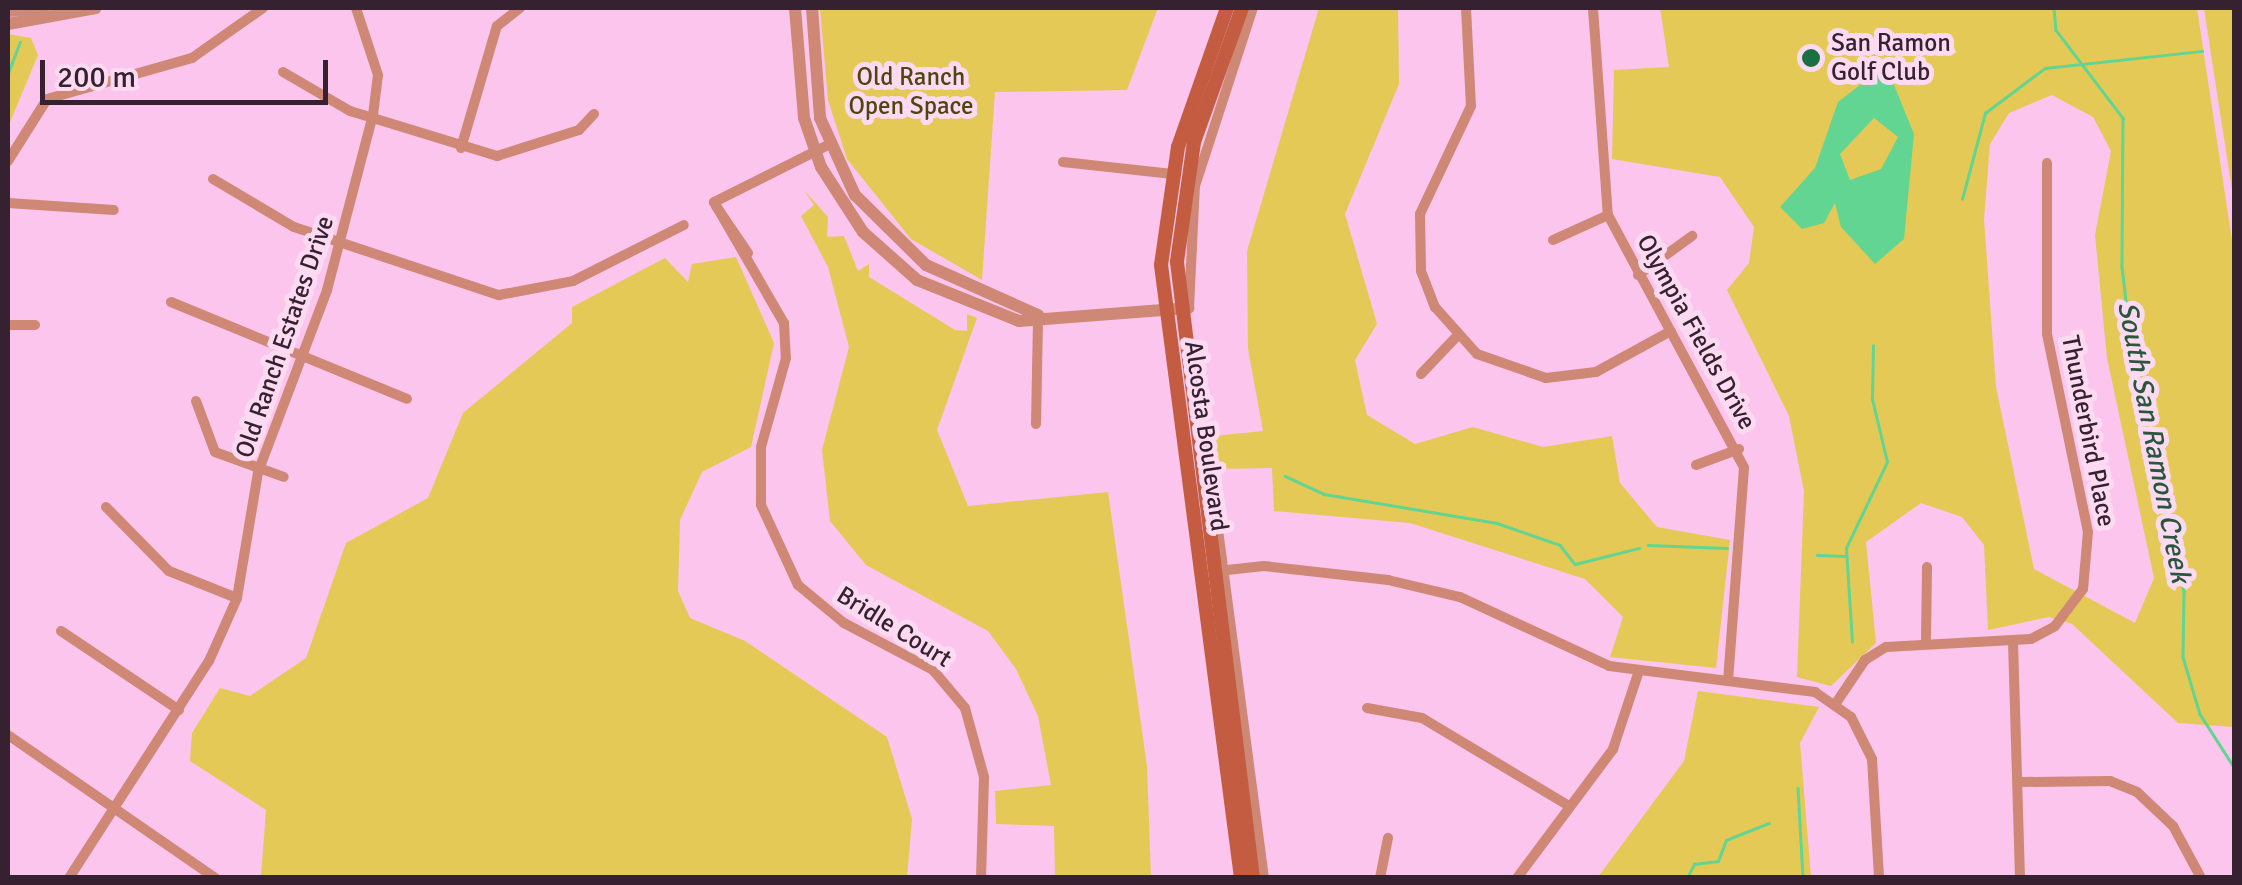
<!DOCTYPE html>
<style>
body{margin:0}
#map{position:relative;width:2242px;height:885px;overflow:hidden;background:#fbc5ed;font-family:Signika,sans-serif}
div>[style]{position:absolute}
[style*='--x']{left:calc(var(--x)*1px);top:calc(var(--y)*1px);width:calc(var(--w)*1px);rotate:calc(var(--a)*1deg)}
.green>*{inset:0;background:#e5c956}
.water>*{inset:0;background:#61d591}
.stream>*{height:2.5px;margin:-1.25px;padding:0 1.25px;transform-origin:1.25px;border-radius:1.25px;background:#61d591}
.minor>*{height:10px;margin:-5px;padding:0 5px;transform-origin:5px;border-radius:5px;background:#ce8875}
.tertiary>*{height:12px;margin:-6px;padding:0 6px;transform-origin:6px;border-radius:6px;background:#ce8875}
.secondary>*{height:14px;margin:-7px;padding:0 7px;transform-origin:7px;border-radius:7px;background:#c35c41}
.dots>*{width:28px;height:28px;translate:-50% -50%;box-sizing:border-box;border:5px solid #fbdaf2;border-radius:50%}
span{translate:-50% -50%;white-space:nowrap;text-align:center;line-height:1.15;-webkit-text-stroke:10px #fbdaf2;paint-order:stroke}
.poi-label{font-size:25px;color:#352130}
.left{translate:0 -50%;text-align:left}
.park-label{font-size:25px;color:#504411}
.street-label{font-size:25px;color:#352130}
.water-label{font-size:28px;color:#29573b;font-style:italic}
.frame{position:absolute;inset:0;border:10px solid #352130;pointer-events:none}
.scale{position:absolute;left:40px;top:60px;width:288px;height:45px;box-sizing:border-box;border:5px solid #352130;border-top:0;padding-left:12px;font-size:30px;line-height:35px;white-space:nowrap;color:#352130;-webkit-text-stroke:8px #fbdaf2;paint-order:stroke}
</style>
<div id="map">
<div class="green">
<i style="clip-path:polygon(820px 8px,1158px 8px,1127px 90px,995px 92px,982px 280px,911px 239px,847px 159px,828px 100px)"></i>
<i style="clip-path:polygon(1319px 8px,1398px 8px,1399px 84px,1345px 214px,1377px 324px,1355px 360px,1367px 415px,1415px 444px,1473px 427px,1543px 447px,1612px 436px,1620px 483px,1657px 527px,1730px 540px,1716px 668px,1610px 657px,1623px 617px,1585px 579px,1410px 523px,1274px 511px,1272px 468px,1217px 469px,1213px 436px,1263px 431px,1248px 349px,1247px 251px)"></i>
<i style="clip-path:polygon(evenodd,1660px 8px,2197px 8px,2234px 254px,2234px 727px,2178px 723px,2072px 624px,2049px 617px,1988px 630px,1984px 545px,1962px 517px,1921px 503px,1866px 542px,1876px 643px,1831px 686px,1797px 677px,1804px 491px,1789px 416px,1727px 290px,1749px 263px,1754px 227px,1720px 177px,1612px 159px,1614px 70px,1669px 67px,1660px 8px,2052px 95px,2093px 117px,2111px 151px,2095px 235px,2107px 358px,2154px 578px,2135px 623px,2034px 569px,1996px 387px,1984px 219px,1990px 144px,2009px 113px,2052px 95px)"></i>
<i style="clip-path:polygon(2204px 8px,2234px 8px,2234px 203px,2205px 15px)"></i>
<i style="clip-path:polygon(8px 34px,31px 38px,38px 55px,8px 127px)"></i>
<i style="clip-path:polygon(804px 190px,828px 217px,827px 237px,844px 236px,858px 271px,869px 264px,869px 277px,955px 330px,967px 331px,967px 314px,977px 318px,937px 430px,968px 506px,1108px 492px,1147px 766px,1151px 877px,1055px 877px,1054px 826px,996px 824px,995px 791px,1051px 785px,1038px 716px,1016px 669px,988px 631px,866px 565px,830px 521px,822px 450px,849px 347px,828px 267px,801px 216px,814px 205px)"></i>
<i style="clip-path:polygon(736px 257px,774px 343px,751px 447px,702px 472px,680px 520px,678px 591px,690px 618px,745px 641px,887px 737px,912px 819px,907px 877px,261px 877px,266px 810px,190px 761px,192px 733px,220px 688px,250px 696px,306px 658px,346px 543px,428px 498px,463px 413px,572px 323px,572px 307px,665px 258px,688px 282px,692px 264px)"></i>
<i style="clip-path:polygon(1698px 691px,1819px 707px,1800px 743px,1811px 877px,1598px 877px,1684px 761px)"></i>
</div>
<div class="water">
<i style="clip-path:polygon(evenodd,1882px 68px,1899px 74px,1894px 85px,1914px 134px,1904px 239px,1875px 264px,1841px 227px,1835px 203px,1824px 223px,1802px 229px,1780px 207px,1815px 168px,1838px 102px,1882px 68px,1874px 118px,1898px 137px,1881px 169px,1850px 180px,1840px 154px,1874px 118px)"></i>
</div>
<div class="stream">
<i style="--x:2054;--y:8;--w:22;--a:85"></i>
<i style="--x:2056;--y:30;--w:111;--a:52.7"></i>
<i style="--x:2123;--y:118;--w:149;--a:90.4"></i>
<i style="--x:2122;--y:267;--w:102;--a:83.2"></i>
<i style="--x:2134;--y:368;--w:229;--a:77.4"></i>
<i style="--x:2184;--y:591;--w:66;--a:90.9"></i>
<i style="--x:2183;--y:657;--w:59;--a:73.4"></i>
<i style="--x:2200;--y:714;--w:63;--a:57.3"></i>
<i style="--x:8;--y:73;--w:33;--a:-69"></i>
<i style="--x:1962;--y:199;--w:89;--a:-75"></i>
<i style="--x:1985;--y:113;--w:75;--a:-36.9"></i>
<i style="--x:2045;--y:68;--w:158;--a:-6.2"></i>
<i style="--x:1285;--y:476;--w:43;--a:24.8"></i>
<i style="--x:1324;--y:494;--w:175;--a:9.5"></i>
<i style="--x:1497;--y:523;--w:67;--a:19.2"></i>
<i style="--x:1560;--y:545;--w:24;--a:52"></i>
<i style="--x:1575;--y:564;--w:66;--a:-14"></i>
<i style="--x:1648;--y:545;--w:79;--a:2.2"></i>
<i style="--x:1817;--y:555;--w:28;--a:2"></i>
<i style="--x:1852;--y:642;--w:94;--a:-93.7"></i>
<i style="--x:1846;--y:548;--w:95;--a:-64.5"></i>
<i style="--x:1887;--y:462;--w:65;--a:-103.4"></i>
<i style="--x:1872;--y:399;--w:53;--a:-88.9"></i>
<i style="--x:1798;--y:788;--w:90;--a:86.8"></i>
<i style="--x:1687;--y:878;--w:16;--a:-63"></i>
<i style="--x:1694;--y:864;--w:24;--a:-7"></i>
<i style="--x:1718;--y:861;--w:22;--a:-69"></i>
<i style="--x:1726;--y:840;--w:46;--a:-21.6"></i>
</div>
<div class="minor">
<i style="--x:1466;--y:8;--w:98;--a:87.1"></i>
<i style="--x:1471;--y:106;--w:119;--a:115.3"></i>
<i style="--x:1420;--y:214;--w:57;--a:89"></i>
<i style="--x:1421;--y:271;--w:39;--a:69"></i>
<i style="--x:1435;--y:307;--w:63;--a:48.2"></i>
<i style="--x:1477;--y:354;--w:73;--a:19.2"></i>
<i style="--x:1546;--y:378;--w:50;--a:-6.8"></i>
<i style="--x:1596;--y:372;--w:85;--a:-28.7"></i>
<i style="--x:1593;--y:8;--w:208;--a:85.9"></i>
<i style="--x:1608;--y:215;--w:287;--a:61.7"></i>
<i style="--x:1744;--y:468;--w:213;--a:94.3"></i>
<i style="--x:283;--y:72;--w:78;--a:30.2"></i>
<i style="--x:350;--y:111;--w:154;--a:17"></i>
<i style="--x:497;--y:156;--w:86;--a:-17.6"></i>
<i style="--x:579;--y:130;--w:22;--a:-47"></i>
<i style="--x:830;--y:144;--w:130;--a:153.4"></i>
<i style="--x:714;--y:202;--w:140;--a:60"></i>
<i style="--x:784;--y:323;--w:35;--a:87"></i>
<i style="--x:786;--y:358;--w:92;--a:105.7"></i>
<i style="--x:761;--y:447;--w:58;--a:90"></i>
<i style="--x:761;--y:505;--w:88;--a:65.2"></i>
<i style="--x:798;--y:585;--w:60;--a:39.6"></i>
<i style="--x:844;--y:623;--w:101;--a:27.8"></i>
<i style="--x:933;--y:670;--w:50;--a:49.9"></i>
<i style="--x:965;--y:708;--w:72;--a:74.6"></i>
<i style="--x:984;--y:777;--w:101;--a:91.7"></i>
<i style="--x:461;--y:148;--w:127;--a:-73.6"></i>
<i style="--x:497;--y:26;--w:29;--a:-38"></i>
<i style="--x:8;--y:161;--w:73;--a:-57.8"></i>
<i style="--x:47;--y:99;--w:151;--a:-15.8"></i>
<i style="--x:192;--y:58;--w:87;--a:-35.2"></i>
<i style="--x:1063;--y:162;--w:110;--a:6.3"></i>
<i style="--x:213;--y:179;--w:94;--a:30.7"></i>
<i style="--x:294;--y:227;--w:216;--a:18.4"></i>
<i style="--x:499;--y:295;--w:75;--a:-10.7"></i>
<i style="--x:573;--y:281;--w:124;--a:-26.8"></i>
<i style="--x:8;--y:203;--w:106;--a:3.8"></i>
<i style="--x:716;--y:206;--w:57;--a:55.8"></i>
<i style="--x:1553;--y:240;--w:60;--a:-24.4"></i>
<i style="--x:1638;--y:275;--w:67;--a:-35.8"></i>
<i style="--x:171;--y:302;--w:255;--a:22.3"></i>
<i style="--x:1189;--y:307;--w:121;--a:-87.2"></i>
<i style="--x:1195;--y:186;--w:187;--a:-72"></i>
<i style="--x:8;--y:325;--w:27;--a:0"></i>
<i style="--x:1196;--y:363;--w:519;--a:82.48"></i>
<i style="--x:1421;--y:374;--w:52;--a:-46.5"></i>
<i style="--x:196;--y:401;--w:54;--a:69.6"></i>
<i style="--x:215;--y:452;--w:73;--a:19.9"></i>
<i style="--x:1036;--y:424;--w:108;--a:-88.9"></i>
<i style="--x:1696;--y:465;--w:46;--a:-20.4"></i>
<i style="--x:106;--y:507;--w:90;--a:45.5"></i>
<i style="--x:169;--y:571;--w:73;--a:21.7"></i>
<i style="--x:1218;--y:571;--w:46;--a:-6.2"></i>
<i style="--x:1264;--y:566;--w:125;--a:6.4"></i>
<i style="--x:1388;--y:580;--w:74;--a:13.3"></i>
<i style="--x:1460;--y:597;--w:164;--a:24.8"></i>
<i style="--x:1609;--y:666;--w:208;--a:7.2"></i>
<i style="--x:1815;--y:692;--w:44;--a:34.8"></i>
<i style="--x:1851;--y:717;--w:47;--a:63.4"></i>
<i style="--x:1872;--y:759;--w:119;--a:86.6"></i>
<i style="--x:61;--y:631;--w:142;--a:33.8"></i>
<i style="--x:1926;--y:639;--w:72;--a:-89.2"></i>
<i style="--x:2013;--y:642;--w:236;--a:88.3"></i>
<i style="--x:1836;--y:703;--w:52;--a:-56"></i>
<i style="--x:1865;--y:660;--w:25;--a:-32"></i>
<i style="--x:1886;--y:647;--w:145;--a:-3.2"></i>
<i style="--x:2031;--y:639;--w:27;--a:-28"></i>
<i style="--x:2055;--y:626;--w:46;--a:-52.9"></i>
<i style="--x:2083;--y:589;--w:57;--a:-85"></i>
<i style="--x:2088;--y:532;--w:202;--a:-101.7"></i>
<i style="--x:2047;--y:334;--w:171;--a:-90"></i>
<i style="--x:1367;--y:708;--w:56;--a:10.3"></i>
<i style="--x:1422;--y:718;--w:171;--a:30.9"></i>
<i style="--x:8;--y:735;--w:252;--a:34.6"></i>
<i style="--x:2021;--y:782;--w:89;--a:-0.6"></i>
<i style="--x:2110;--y:781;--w:29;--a:22"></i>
<i style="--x:2137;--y:792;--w:50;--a:43.4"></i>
<i style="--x:2173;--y:826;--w:59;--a:61.7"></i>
<i style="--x:69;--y:878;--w:258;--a:-57.2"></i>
<i style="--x:209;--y:661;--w:69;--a:-66"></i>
<i style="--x:237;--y:598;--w:128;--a:-80.5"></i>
<i style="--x:258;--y:472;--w:195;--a:-69.2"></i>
<i style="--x:327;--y:290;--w:181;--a:-75.3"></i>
<i style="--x:373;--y:115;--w:40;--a:-82.9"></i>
<i style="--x:378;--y:75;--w:71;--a:-108.2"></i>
<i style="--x:1380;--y:878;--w:41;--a:-78.7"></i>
<i style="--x:1517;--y:878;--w:161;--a:-53.3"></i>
<i style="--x:1613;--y:749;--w:82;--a:-71.6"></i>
</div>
<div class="tertiary">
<i style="--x:795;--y:8;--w:110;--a:85.3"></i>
<i style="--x:804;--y:118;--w:52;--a:70.9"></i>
<i style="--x:821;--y:167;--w:77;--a:57.1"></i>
<i style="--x:863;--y:232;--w:72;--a:41.6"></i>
<i style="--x:917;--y:280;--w:110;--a:21.9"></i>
<i style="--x:1019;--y:321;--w:170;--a:-4.4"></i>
<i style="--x:812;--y:8;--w:110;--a:85.8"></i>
<i style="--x:820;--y:118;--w:85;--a:65.6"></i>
<i style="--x:855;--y:195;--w:100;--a:44.6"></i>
<i style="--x:926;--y:265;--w:123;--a:24.1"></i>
<i style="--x:8;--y:11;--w:36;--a:-5"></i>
<i style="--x:8;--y:24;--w:89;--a:-10.3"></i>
</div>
<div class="secondary">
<i style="--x:1227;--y:8;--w:147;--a:109.4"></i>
<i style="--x:1178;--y:147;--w:119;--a:98.2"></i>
<i style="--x:1161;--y:265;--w:618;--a:82.56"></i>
<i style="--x:1242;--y:8;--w:142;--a:109.7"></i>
<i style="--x:1194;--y:142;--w:121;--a:98.1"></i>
<i style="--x:1177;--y:262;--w:621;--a:82.97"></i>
</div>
<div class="dots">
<i style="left:1811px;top:58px;background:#187043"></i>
</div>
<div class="poi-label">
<span class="left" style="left:1831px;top:58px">San Ramon<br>Golf Club</span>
</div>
<div class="park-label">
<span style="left:911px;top:92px">Old Ranch<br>Open Space</span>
</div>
<div class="street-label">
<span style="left:1696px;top:332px;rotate:61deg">Olympia Fields Drive</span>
<span style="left:285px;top:337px;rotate:-71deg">Old Ranch Estates Drive</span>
<span style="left:2088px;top:431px;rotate:79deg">Thunderbird Place</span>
<span style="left:1206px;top:436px;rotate:82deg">Alcosta Boulevard</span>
<span style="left:894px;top:627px;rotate:32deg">Bridle Court</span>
</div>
<div class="water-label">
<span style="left:2154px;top:442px;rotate:79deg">South San Ramon Creek</span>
</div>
<div class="frame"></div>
<div class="scale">200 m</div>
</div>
